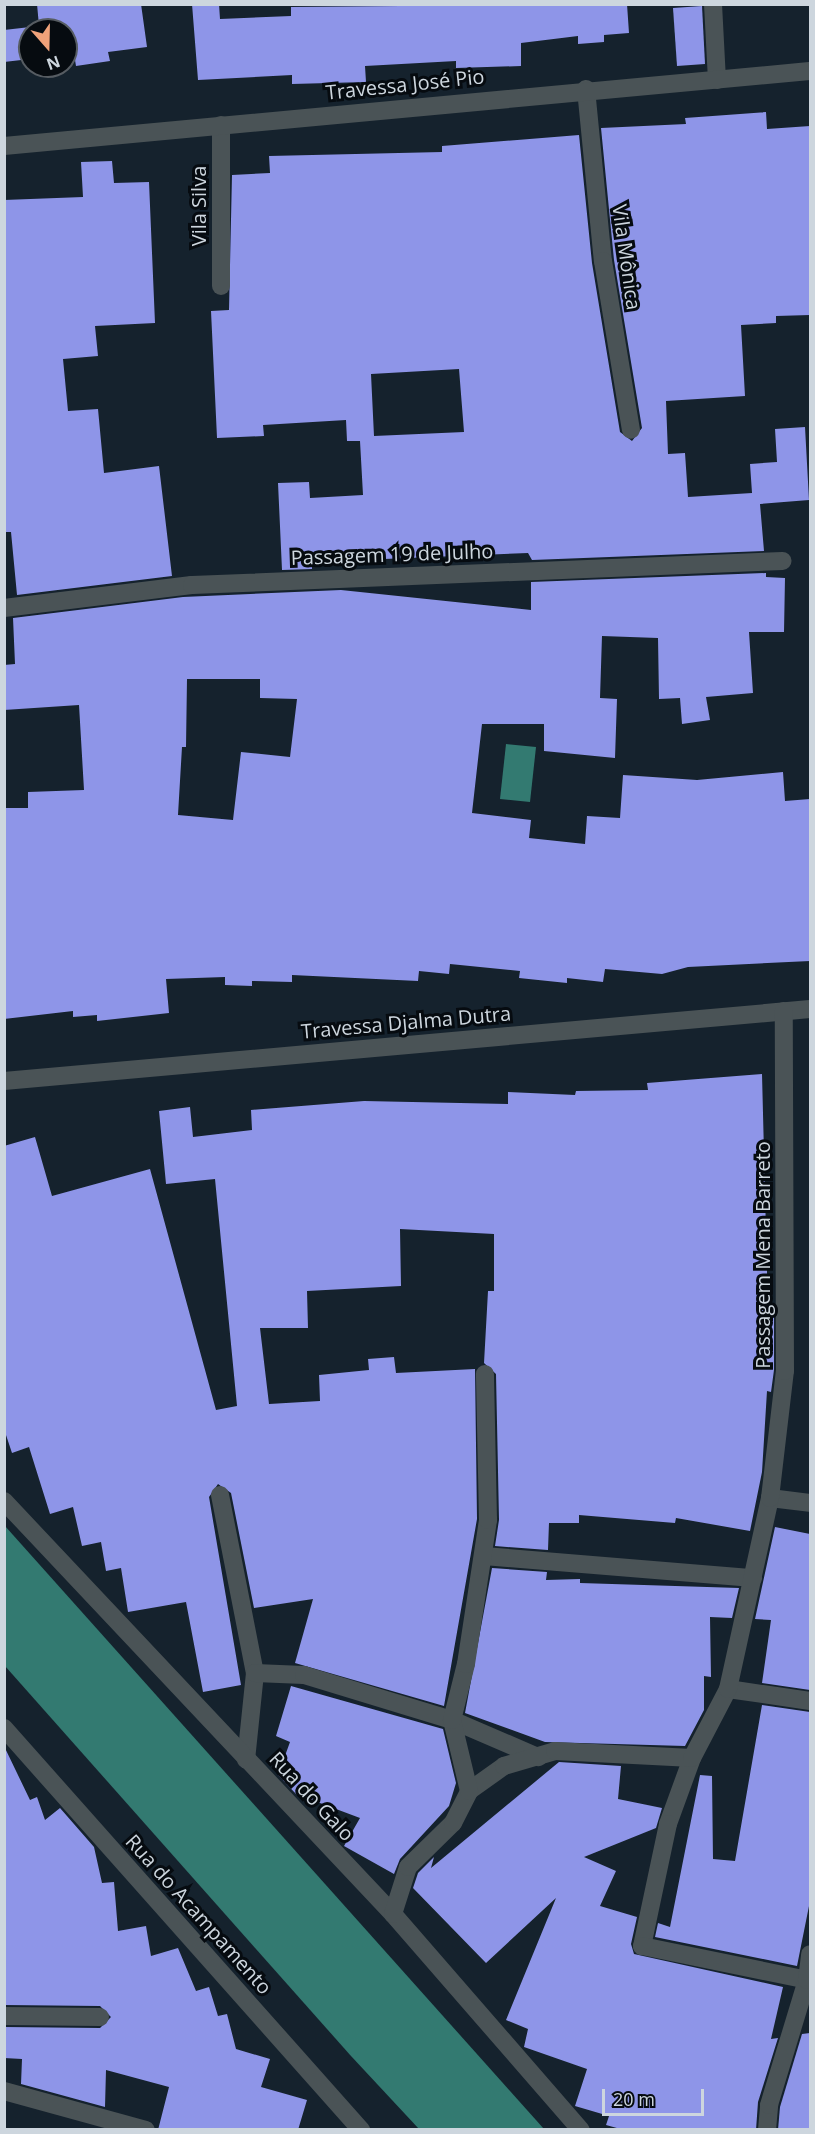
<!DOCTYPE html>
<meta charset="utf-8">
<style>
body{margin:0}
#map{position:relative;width:815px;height:2134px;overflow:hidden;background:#15222d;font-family:"Open Sans",sans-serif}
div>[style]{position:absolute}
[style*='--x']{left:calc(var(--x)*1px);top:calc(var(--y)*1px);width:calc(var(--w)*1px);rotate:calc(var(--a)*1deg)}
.water>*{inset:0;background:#337a71}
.building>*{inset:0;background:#8e95e8}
.minor>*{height:18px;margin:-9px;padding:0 9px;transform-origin:9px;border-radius:9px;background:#4a5356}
span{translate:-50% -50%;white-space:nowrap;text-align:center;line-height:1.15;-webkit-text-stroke:6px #060b10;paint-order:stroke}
.street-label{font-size:20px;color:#cdd6de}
.frame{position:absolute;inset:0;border:6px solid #cdd6de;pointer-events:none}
.north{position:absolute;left:18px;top:18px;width:60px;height:60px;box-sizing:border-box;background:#060b10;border:2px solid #565c62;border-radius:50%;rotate:160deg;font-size:16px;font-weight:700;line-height:24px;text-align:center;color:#cdd6de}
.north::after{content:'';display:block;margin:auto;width:21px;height:27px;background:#f0a27a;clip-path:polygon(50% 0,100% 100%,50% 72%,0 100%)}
.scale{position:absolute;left:602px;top:2089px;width:102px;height:27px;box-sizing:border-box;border:3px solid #cdd6de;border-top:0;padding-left:8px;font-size:18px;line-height:21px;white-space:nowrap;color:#cdd6de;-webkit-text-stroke:4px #060b10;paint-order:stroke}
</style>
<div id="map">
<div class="water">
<i style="clip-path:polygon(506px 744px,536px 747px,530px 802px,500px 799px)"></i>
<i style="clip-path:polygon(5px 1526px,544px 2129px,419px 2129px,351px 2056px,5px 1666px)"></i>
</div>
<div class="building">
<i style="clip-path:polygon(37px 4px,141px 4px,147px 47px,108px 52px,110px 61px,76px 66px,74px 54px,66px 54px,66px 30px,30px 30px,30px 59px,4px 62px,4px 30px,39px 26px)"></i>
<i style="clip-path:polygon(192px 4px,219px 4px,220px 19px,291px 16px,291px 7px,627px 4px,629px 33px,604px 35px,604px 42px,578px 44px,578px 36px,521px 43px,521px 66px,456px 68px,456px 61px,365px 66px,366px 82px,292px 84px,292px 75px,198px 80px)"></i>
<i style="clip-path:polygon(702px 6px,705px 64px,677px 66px,673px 8px)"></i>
<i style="clip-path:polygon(evenodd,766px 112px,767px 129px,810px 126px,810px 315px,776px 316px,776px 323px,741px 325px,745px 396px,666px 401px,668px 454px,685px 453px,688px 497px,752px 493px,750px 464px,777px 462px,775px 429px,805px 427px,809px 500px,760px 504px,764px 551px,532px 560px,528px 553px,312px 562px,312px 569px,282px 570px,278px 483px,309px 482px,310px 498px,363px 495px,360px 441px,347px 441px,346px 420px,263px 425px,264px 436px,217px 438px,211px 311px,229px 310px,232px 175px,270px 173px,269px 156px,442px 152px,442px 146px,579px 135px,592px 263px,620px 432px,632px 441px,642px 428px,614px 260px,601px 128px,686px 124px,685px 118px,766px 112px,459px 369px,464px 432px,374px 436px,371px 374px,459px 369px)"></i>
<i style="clip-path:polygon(112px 161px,114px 183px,149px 182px,155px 323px,95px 326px,98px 356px,63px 359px,68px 411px,98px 409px,104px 473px,159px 466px,172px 576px,17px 595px,11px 532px,4px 532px,4px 200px,83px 197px,81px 162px)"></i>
<i style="clip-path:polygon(evenodd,766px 573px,766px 577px,785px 578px,784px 632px,749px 632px,753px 693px,706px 697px,710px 720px,682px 724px,680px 698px,659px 699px,658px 638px,602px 636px,600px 698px,617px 699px,615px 758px,544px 751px,544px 724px,482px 724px,472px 813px,531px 820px,529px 838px,585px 844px,587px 816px,620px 818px,623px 775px,697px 780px,783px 772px,785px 801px,810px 799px,810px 961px,688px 967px,662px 974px,605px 969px,603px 982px,567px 978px,567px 983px,519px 978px,520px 971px,450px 964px,449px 974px,419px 971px,418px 981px,292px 975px,292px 982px,252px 981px,252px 986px,225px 985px,225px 977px,166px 979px,169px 1013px,97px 1021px,97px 1015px,73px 1017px,73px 1011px,4px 1019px,4px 808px,28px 808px,28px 792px,84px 790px,79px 705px,4px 710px,4px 665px,15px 664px,13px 618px,183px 597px,341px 590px,531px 610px,531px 582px,766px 573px,187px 679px,260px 679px,260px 698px,297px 699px,290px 757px,241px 752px,233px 820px,178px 815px,182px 747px,186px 747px,187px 679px)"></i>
<i style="clip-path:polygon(762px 1074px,768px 1311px,774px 1311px,774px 1370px,771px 1392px,767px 1391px,762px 1472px,750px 1531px,676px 1518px,675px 1523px,579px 1515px,579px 1523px,549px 1523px,548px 1550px,495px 1546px,499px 1520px,496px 1374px,484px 1363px,488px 1291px,494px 1291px,494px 1234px,400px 1229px,401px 1286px,307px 1291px,308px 1328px,260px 1328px,269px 1404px,320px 1401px,319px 1375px,369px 1370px,368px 1359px,394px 1357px,396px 1373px,475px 1369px,477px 1519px,444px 1706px,295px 1663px,313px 1599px,254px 1608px,231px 1493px,218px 1484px,209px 1497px,241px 1685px,203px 1692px,186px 1602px,128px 1612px,121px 1568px,106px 1571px,101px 1542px,82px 1546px,73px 1507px,50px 1514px,29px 1447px,12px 1453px,4px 1429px,4px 1146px,35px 1137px,52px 1196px,150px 1169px,216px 1410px,237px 1406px,215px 1179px,166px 1184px,159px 1111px,190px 1107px,193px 1137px,252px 1130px,251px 1110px,364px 1101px,508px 1104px,508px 1092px,575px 1095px,576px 1091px,648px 1090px,647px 1083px)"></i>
<i style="clip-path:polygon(775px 1527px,810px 1534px,810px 1690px,762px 1683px,771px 1620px,755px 1619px)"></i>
<i style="clip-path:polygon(492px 1568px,547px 1572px,546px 1580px,580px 1579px,580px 1583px,739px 1588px,732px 1618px,710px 1617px,711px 1677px,704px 1676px,704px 1710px,685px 1746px,545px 1742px,465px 1713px)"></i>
<i style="clip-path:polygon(291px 1686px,443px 1729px,456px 1783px,449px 1806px,400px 1859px,394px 1874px,344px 1846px,360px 1818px,296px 1794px,278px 1775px,290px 1742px,276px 1736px)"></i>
<i style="clip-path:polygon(762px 1705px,810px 1712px,810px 1901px,797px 1966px,655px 1937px,658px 1923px,670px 1927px,700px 1775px,712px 1776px,713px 1859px,735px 1861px)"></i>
<i style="clip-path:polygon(4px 1746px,30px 1800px,37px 1797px,45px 1820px,60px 1808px,94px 1847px,102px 1883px,114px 1882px,118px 1931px,146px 1926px,151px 1956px,178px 1948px,196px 1991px,209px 1987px,218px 2016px,227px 2014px,236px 2049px,270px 2059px,261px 2087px,307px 2100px,298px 2130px,158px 2130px,169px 2087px,106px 2070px,105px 2107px,21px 2084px,22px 2059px,4px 2058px,4px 2027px,100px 2028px,111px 2017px,100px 2006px,4px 2005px)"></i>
<i style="clip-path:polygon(559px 1762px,621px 1766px,618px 1799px,662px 1808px,656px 1828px,584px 1857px,616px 1871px,600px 1906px,637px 1917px,631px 1944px,634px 1954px,783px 1987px,771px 2039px,778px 2038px,758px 2102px,756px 2130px,624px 2130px,606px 2125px,609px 2116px,575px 2106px,587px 2069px,524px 2047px,528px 2029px,506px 2020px,556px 1898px,486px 1963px,413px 1888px,418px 1873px,434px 1857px,431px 1868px)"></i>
<i style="clip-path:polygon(810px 2033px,810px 2130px,778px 2130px,780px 2107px,802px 2034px)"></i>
</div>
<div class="minor">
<i style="--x:713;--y:4;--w:76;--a:87"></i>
<i style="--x:586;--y:89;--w:173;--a:84.4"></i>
<i style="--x:603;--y:261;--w:171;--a:80.6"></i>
<i style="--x:221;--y:125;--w:161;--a:90"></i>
<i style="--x:4;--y:146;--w:809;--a:-5.32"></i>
<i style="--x:4;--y:608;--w:189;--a:-7"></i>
<i style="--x:192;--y:585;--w:591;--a:-2.33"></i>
<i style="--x:4;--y:1081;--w:809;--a:-5.1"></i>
<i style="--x:220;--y:1495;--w:181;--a:78.9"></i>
<i style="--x:255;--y:1673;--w:87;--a:95.9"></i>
<i style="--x:770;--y:1498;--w:40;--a:7.1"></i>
<i style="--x:4;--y:1501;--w:567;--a:46.71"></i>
<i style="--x:393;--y:1914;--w:286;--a:49"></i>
<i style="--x:484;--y:1556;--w:270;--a:4.7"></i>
<i style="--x:255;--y:1673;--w:49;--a:2.3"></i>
<i style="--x:304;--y:1675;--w:155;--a:16.9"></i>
<i style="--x:452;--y:1720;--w:94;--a:23.3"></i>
<i style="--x:728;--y:1689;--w:83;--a:8.3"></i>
<i style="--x:4;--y:1728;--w:538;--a:48.39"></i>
<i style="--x:692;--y:1758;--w:70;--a:110"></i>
<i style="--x:668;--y:1824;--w:125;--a:102"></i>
<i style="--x:642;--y:1946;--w:168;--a:11.6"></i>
<i style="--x:469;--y:1791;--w:43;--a:-35.5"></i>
<i style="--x:504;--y:1766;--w:53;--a:-16.4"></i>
<i style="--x:555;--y:1751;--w:137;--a:2.9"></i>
<i style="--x:692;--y:1758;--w:78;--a:-62.4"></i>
<i style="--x:728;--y:1689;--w:196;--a:-77.6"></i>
<i style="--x:770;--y:1498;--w:128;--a:-83.3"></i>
<i style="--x:785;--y:1371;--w:360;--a:-90.2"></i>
<i style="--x:393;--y:1914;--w:49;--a:-72.3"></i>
<i style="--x:408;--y:1867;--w:63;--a:-44.4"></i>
<i style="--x:453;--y:1823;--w:36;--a:-63"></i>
<i style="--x:469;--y:1791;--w:73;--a:-103.5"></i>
<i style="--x:452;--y:1720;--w:58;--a:-76"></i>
<i style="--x:466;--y:1664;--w:146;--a:-81.3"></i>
<i style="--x:488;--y:1520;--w:146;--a:-91.2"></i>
<i style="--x:4;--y:2016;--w:96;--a:0.6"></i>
<i style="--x:4;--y:2091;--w:147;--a:15.4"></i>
<i style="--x:767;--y:2130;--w:25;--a:-85"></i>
<i style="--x:769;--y:2105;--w:131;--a:-73.1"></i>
<i style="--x:807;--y:1980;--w:26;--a:-83"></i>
</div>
<div class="street-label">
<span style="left:405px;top:84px;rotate:-6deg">Travessa José Pio</span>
<span style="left:198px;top:206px;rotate:-90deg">Vila Silva</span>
<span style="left:627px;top:257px;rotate:82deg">Vila Mônica</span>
<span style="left:392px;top:554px;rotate:-2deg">Passagem 19 de Julho</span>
<span style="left:406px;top:1022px;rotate:-5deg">Travessa Djalma Dutra</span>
<span style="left:762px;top:1255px;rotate:-90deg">Passagem Mena Barreto</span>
<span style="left:312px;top:1796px;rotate:47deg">Rua do Galo</span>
<span style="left:199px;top:1914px;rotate:48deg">Rua do Acampamento</span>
</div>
<div class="frame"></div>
<div class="north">N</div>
<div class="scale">20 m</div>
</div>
